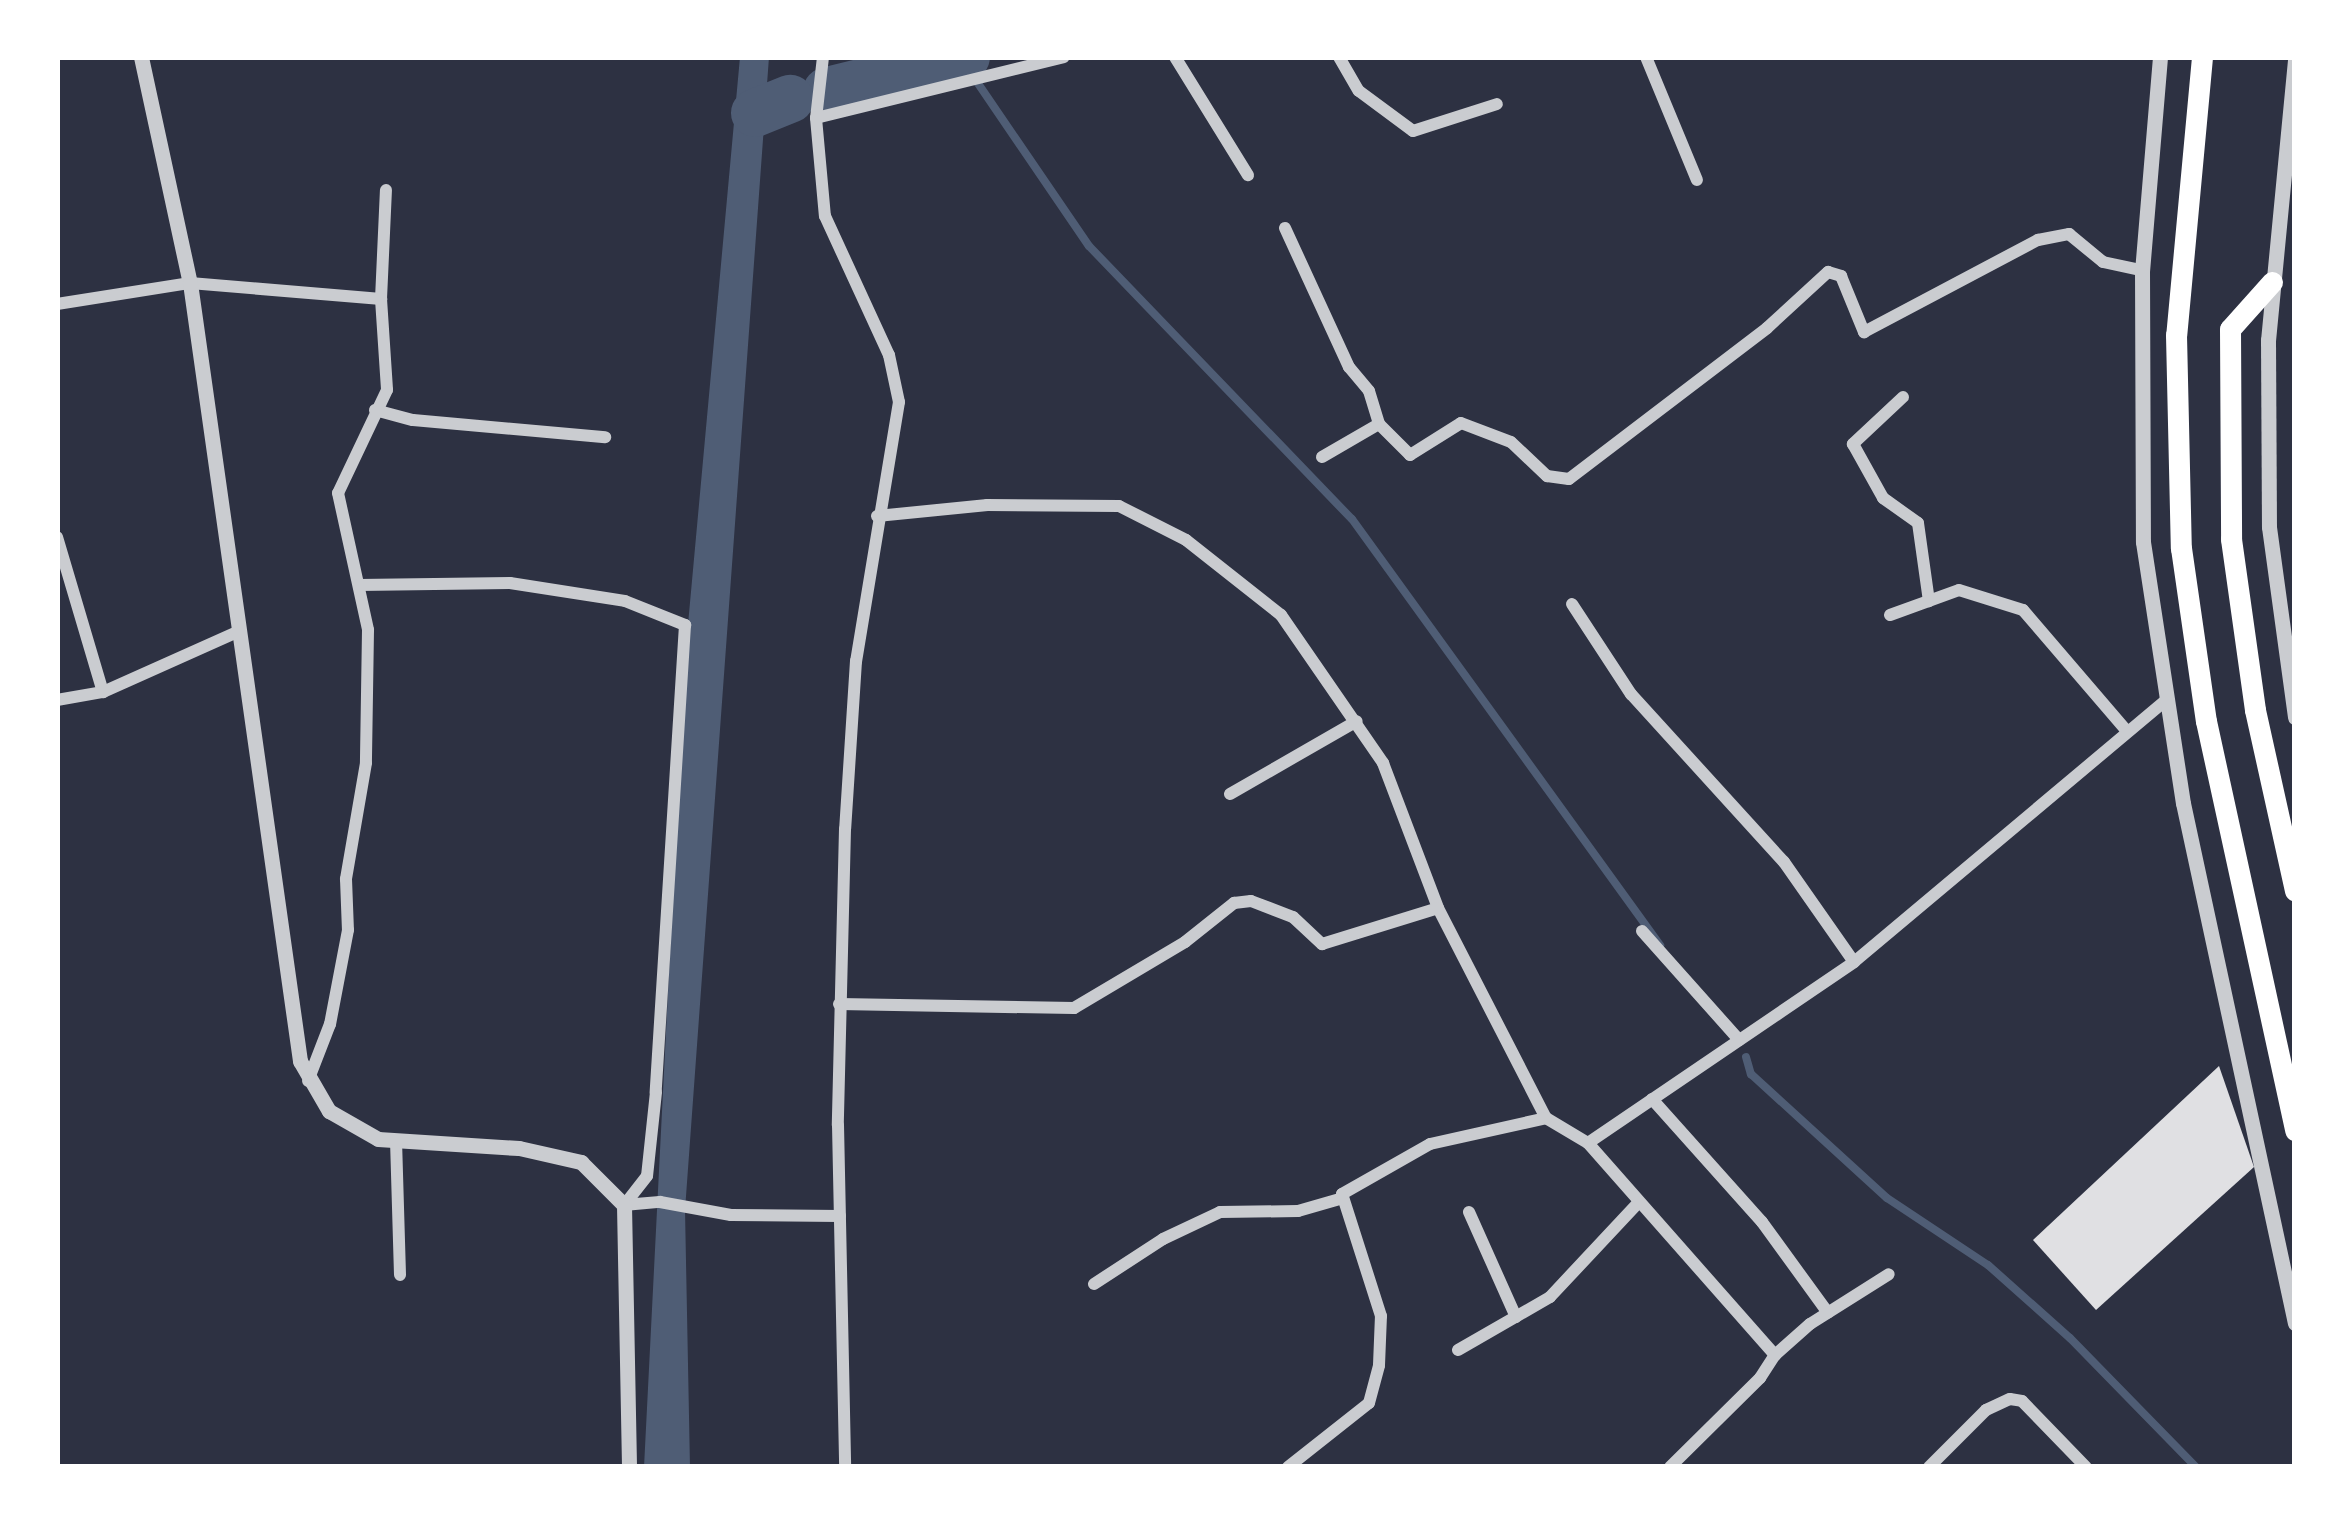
<!DOCTYPE html>
<style>
body{margin:0}
#map{position:relative;width:2352px;height:1524px;overflow:hidden;background:#2d3142;font-family:Spectral,serif}
div>[style]{position:absolute}
[style*='--x']{left:calc(var(--x)*1px);top:calc(var(--y)*1px);width:calc(var(--w)*1px);rotate:calc(var(--a)*1deg)}
.water>*{inset:0;background:#4f5d75}
.stream>*{height:8px;margin:-4px;padding:0 4px;transform-origin:4px;border-radius:4px;background:#4f5d75}
.river>*{height:48px;margin:-24px;padding:0 24px;transform-origin:24px;border-radius:24px;background:#4f5d75}
.building>*{inset:0;background:#e0e0e3}
.minor>*{height:12px;margin:-6px;padding:0 6px;transform-origin:6px;border-radius:6px;background:#caccd0}
.tertiary>*{height:15px;margin:-7.5px;padding:0 7.5px;transform-origin:7.5px;border-radius:7.5px;background:#caccd0}
.trunk>*{height:21px;margin:-10.5px;padding:0 10.5px;transform-origin:10.5px;border-radius:10.5px;background:#fff}
span{translate:-50% -50%;white-space:nowrap;text-align:center;line-height:1.15;-webkit-text-stroke:9px #fff;paint-order:stroke}
.frame{position:absolute;inset:0;border:60px solid #fff;pointer-events:none}
</style>
<div id="map">
<div class="water">
<i style="clip-path:polygon(740px 57px,769px 57px,685px 1210px,690px 1467px,644px 1467px,685px 657px)"></i>
</div>
<div class="stream">
<i style="--x:952;--y:60;--w:12;--a:31"></i>
<i style="--x:975;--y:79;--w:202;--a:55.7"></i>
<i style="--x:1089;--y:246;--w:379;--a:46.1"></i>
<i style="--x:1352;--y:519;--w:526;--a:54.13"></i>
<i style="--x:1746;--y:1057;--w:18;--a:74"></i>
<i style="--x:1751;--y:1074;--w:184;--a:42.4"></i>
<i style="--x:1887;--y:1198;--w:121;--a:33.6"></i>
<i style="--x:1988;--y:1265;--w:110;--a:41.7"></i>
<i style="--x:2070;--y:1338;--w:180;--a:45.7"></i>
</div>
<div class="river">
<i style="--x:827;--y:91;--w:143;--a:-13.7"></i>
<i style="--x:755;--y:113;--w:38;--a:-22"></i>
</div>
<div class="building">
<i style="clip-path:polygon(2219px 1066px,2254px 1167px,2096px 1310px,2033px 1240px)"></i>
</div>
<div class="minor">
<i style="--x:823;--y:57;--w:61;--a:96.5"></i>
<i style="--x:816;--y:118;--w:98;--a:84.8"></i>
<i style="--x:825;--y:216;--w:153;--a:65.3"></i>
<i style="--x:889;--y:355;--w:48;--a:78"></i>
<i style="--x:899;--y:402;--w:263;--a:99.4"></i>
<i style="--x:856;--y:661;--w:168;--a:93.7"></i>
<i style="--x:845;--y:829;--w:296;--a:91.4"></i>
<i style="--x:838;--y:1125;--w:342;--a:88.8"></i>
<i style="--x:1175;--y:57;--w:139;--a:58.3"></i>
<i style="--x:1339;--y:57;--w:39;--a:60"></i>
<i style="--x:1359;--y:91;--w:67;--a:36.5"></i>
<i style="--x:1413;--y:131;--w:88;--a:-17.8"></i>
<i style="--x:1646;--y:57;--w:133;--a:67.5"></i>
<i style="--x:816;--y:118;--w:255;--a:-13.8"></i>
<i style="--x:1285;--y:228;--w:153;--a:65.3"></i>
<i style="--x:1349;--y:367;--w:31;--a:50"></i>
<i style="--x:1369;--y:391;--w:34;--a:73"></i>
<i style="--x:381;--y:299;--w:109;--a:-87.4"></i>
<i style="--x:57;--y:304;--w:135;--a:-9"></i>
<i style="--x:190;--y:283;--w:192;--a:4.8"></i>
<i style="--x:381;--y:299;--w:91;--a:86.2"></i>
<i style="--x:387;--y:390;--w:114;--a:115.4"></i>
<i style="--x:338;--y:493;--w:140;--a:77.6"></i>
<i style="--x:368;--y:630;--w:133;--a:90.9"></i>
<i style="--x:366;--y:763;--w:118;--a:99.8"></i>
<i style="--x:346;--y:879;--w:51;--a:87.8"></i>
<i style="--x:348;--y:930;--w:96;--a:100.8"></i>
<i style="--x:330;--y:1024;--w:61;--a:111.1"></i>
<i style="--x:1903;--y:397;--w:69;--a:136.8"></i>
<i style="--x:1853;--y:444;--w:62;--a:60.9"></i>
<i style="--x:1883;--y:498;--w:43;--a:35.5"></i>
<i style="--x:1918;--y:523;--w:79;--a:82"></i>
<i style="--x:375;--y:410;--w:39;--a:15"></i>
<i style="--x:413;--y:420;--w:193;--a:5.1"></i>
<i style="--x:1322;--y:457;--w:66;--a:-30.1"></i>
<i style="--x:1379;--y:424;--w:44;--a:45"></i>
<i style="--x:1410;--y:455;--w:60;--a:-32.1"></i>
<i style="--x:1461;--y:423;--w:53;--a:20.8"></i>
<i style="--x:1511;--y:442;--w:50;--a:43.4"></i>
<i style="--x:1547;--y:476;--w:22;--a:8"></i>
<i style="--x:1569;--y:479;--w:249;--a:-37.3"></i>
<i style="--x:1767;--y:328;--w:83;--a:-42.6"></i>
<i style="--x:1828;--y:272;--w:14;--a:17"></i>
<i style="--x:1841;--y:276;--w:61;--a:67.7"></i>
<i style="--x:1864;--y:332;--w:197;--a:-27.9"></i>
<i style="--x:2038;--y:240;--w:32;--a:-11"></i>
<i style="--x:2069;--y:234;--w:44;--a:39.5"></i>
<i style="--x:2103;--y:262;--w:40;--a:12"></i>
<i style="--x:877;--y:516;--w:111;--a:-5.7"></i>
<i style="--x:987;--y:505;--w:132;--a:0.4"></i>
<i style="--x:1119;--y:506;--w:75;--a:26.9"></i>
<i style="--x:1186;--y:540;--w:121;--a:38.3"></i>
<i style="--x:1281;--y:615;--w:180;--a:55.4"></i>
<i style="--x:1383;--y:763;--w:155;--a:69.2"></i>
<i style="--x:1438;--y:908;--w:236;--a:62.8"></i>
<i style="--x:1546;--y:1118;--w:49;--a:30.8"></i>
<i style="--x:1588;--y:1143;--w:283;--a:48.6"></i>
<i style="--x:57;--y:537;--w:162;--a:73.5"></i>
<i style="--x:359;--y:585;--w:151;--a:-0.8"></i>
<i style="--x:510;--y:583;--w:116;--a:8.9"></i>
<i style="--x:625;--y:601;--w:65;--a:21.8"></i>
<i style="--x:685;--y:625;--w:468;--a:93.6"></i>
<i style="--x:656;--y:1092;--w:84;--a:96.1"></i>
<i style="--x:647;--y:1176;--w:37;--a:128"></i>
<i style="--x:1572;--y:604;--w:108;--a:56.8"></i>
<i style="--x:1631;--y:694;--w:227;--a:47.7"></i>
<i style="--x:1784;--y:862;--w:122;--a:55"></i>
<i style="--x:1890;--y:615;--w:73;--a:-19.9"></i>
<i style="--x:1959;--y:590;--w:67;--a:17.4"></i>
<i style="--x:2023;--y:610;--w:158;--a:49.4"></i>
<i style="--x:57;--y:700;--w:47;--a:-9.9"></i>
<i style="--x:103;--y:692;--w:147;--a:-24.1"></i>
<i style="--x:1230;--y:794;--w:146;--a:-29.9"></i>
<i style="--x:1642;--y:931;--w:146;--a:48.3"></i>
<i style="--x:839;--y:1004;--w:235;--a:1"></i>
<i style="--x:1074;--y:1008;--w:129;--a:-30.7"></i>
<i style="--x:1185;--y:942;--w:63;--a:-38.5"></i>
<i style="--x:1234;--y:903;--w:17;--a:-7"></i>
<i style="--x:1251;--y:901;--w:45;--a:20.9"></i>
<i style="--x:1293;--y:917;--w:40;--a:43"></i>
<i style="--x:1322;--y:944;--w:121;--a:-17.2"></i>
<i style="--x:1652;--y:1099;--w:165;--a:48.2"></i>
<i style="--x:1762;--y:1222;--w:112;--a:54"></i>
<i style="--x:396;--y:1140;--w:135;--a:88.3"></i>
<i style="--x:1588;--y:1143;--w:322;--a:-34.2"></i>
<i style="--x:1854;--y:962;--w:405;--a:-40"></i>
<i style="--x:624;--y:1205;--w:36;--a:-5"></i>
<i style="--x:660;--y:1202;--w:72;--a:10.4"></i>
<i style="--x:731;--y:1215;--w:109;--a:0.5"></i>
<i style="--x:1469;--y:1212;--w:115;--a:65.9"></i>
<i style="--x:1094;--y:1284;--w:82;--a:-33.1"></i>
<i style="--x:1163;--y:1239;--w:63;--a:-25.3"></i>
<i style="--x:1220;--y:1212;--w:78;--a:-0.7"></i>
<i style="--x:1298;--y:1211;--w:47;--a:-16.1"></i>
<i style="--x:1458;--y:1350;--w:106;--a:-29.9"></i>
<i style="--x:1550;--y:1297;--w:130;--a:-46.9"></i>
<i style="--x:1288;--y:1467;--w:103;--a:-38.3"></i>
<i style="--x:1369;--y:1403;--w:39;--a:-75"></i>
<i style="--x:1379;--y:1365;--w:49;--a:-87.7"></i>
<i style="--x:1381;--y:1316;--w:128;--a:-107.7"></i>
<i style="--x:1342;--y:1194;--w:101;--a:-29.6"></i>
<i style="--x:1430;--y:1144;--w:119;--a:-12.6"></i>
<i style="--x:1670;--y:1467;--w:127;--a:-44.7"></i>
<i style="--x:1760;--y:1378;--w:27;--a:-57"></i>
<i style="--x:1775;--y:1355;--w:47;--a:-41.5"></i>
<i style="--x:1810;--y:1324;--w:93;--a:-32.3"></i>
<i style="--x:1929;--y:1467;--w:81;--a:-45"></i>
<i style="--x:1986;--y:1410;--w:26;--a:-25"></i>
<i style="--x:2010;--y:1399;--w:12;--a:9"></i>
<i style="--x:2022;--y:1401;--w:92;--a:45.9"></i>
</div>
<div class="tertiary">
<i style="--x:141;--y:57;--w:231;--a:77.8"></i>
<i style="--x:190;--y:283;--w:786;--a:81.95"></i>
<i style="--x:300;--y:1061;--w:58;--a:59.9"></i>
<i style="--x:329;--y:1111;--w:56;--a:29.7"></i>
<i style="--x:378;--y:1139;--w:141;--a:3.7"></i>
<i style="--x:519;--y:1148;--w:64;--a:12.7"></i>
<i style="--x:581;--y:1162;--w:61;--a:45"></i>
<i style="--x:624;--y:1205;--w:262;--a:88.9"></i>
<i style="--x:2160;--y:57;--w:214;--a:94.8"></i>
<i style="--x:2142;--y:270;--w:272;--a:89.8"></i>
<i style="--x:2143;--y:542;--w:264;--a:81.3"></i>
<i style="--x:2183;--y:803;--w:532;--a:77.85"></i>
<i style="--x:2295;--y:60;--w:281;--a:95.5"></i>
<i style="--x:2268;--y:340;--w:187;--a:89.7"></i>
<i style="--x:2269;--y:527;--w:192;--a:82.2"></i>
</div>
<div class="trunk">
<i style="--x:2202;--y:57;--w:279;--a:95.3"></i>
<i style="--x:2176;--y:335;--w:213;--a:88.7"></i>
<i style="--x:2181;--y:548;--w:175;--a:81.8"></i>
<i style="--x:2206;--y:721;--w:419;--a:77.7"></i>
<i style="--x:2272;--y:282;--w:63;--a:131.8"></i>
<i style="--x:2230;--y:329;--w:210;--a:89.7"></i>
<i style="--x:2231;--y:539;--w:173;--a:82"></i>
<i style="--x:2255;--y:710;--w:185;--a:77.5"></i>
</div>
<div class="frame"></div>
</div>
